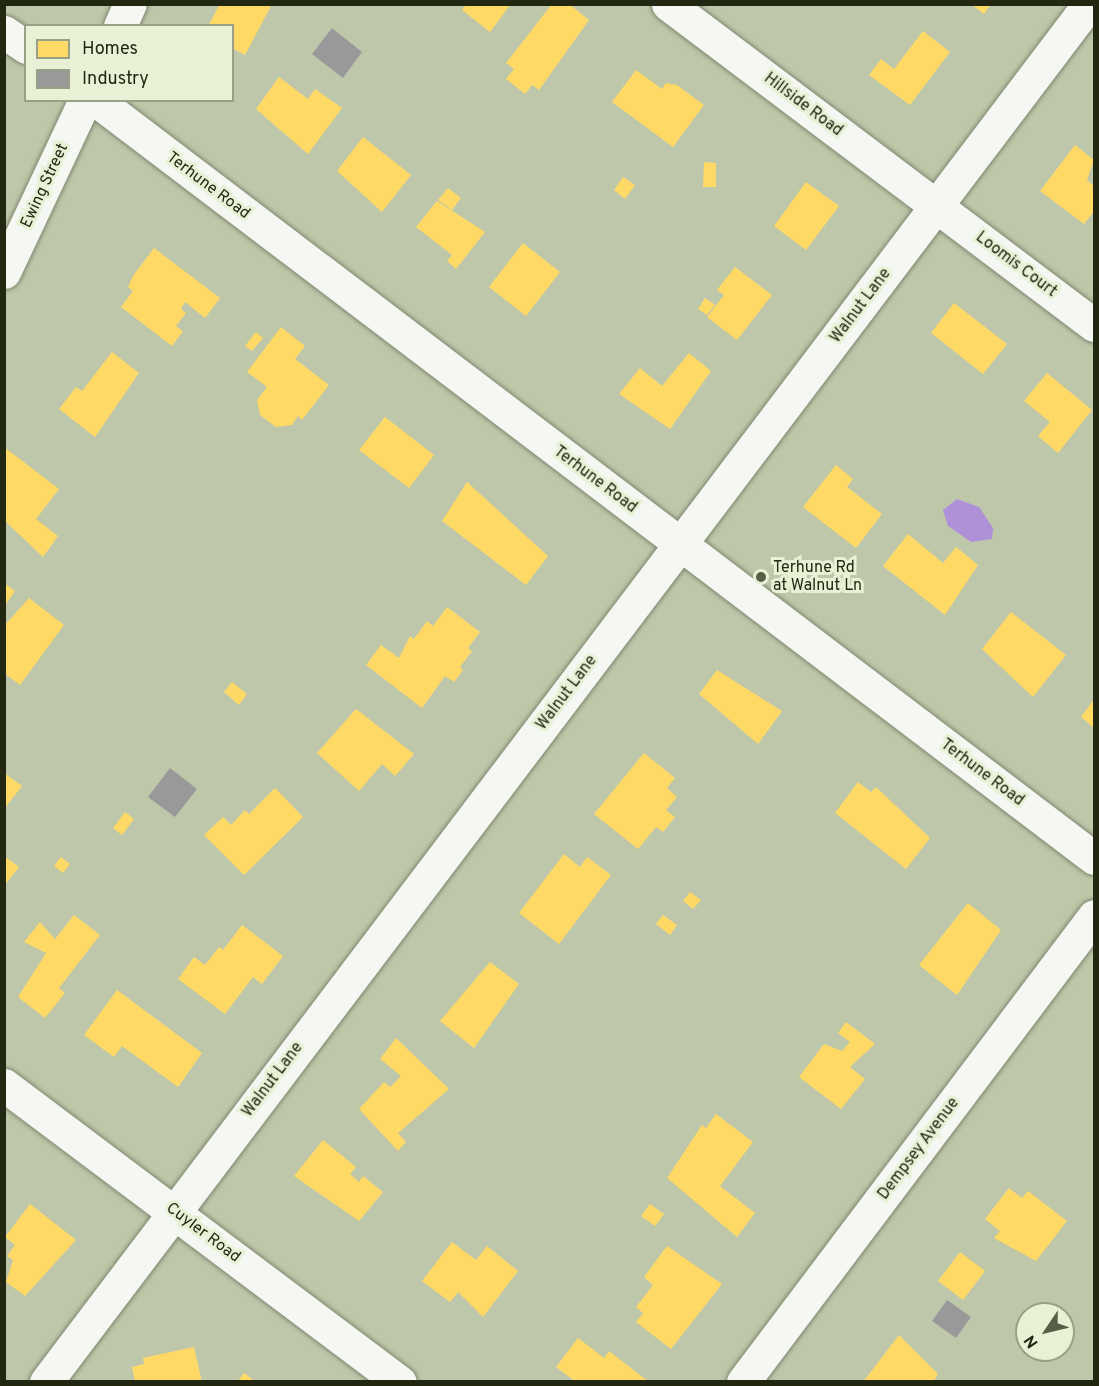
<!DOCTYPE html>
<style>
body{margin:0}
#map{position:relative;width:1099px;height:1386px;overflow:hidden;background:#bfc7aa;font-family:Overpass,sans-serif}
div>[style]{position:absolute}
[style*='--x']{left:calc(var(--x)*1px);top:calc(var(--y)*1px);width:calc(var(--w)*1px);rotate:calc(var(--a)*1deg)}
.water>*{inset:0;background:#ae91d7}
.homes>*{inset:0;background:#ffd966}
.industry>*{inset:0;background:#999}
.roads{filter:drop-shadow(0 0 2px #818770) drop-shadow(0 0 2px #818770)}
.minor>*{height:33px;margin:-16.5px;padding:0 16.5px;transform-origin:16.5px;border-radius:16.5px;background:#f5f7f2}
.dots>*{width:16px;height:16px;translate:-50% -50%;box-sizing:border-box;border:3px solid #e8f0d5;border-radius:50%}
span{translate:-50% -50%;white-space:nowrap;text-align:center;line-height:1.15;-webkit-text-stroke:6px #e8f0d5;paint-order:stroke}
.street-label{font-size:16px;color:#222712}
.poi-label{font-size:16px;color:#222712}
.left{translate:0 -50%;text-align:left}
.frame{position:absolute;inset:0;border:6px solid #222712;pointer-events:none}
.legend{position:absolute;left:24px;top:24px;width:210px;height:78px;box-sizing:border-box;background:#e8f0d5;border:2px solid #99a087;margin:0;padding:8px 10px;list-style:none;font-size:18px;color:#222712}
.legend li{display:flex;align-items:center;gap:12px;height:30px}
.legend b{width:30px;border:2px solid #99a087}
.north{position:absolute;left:1015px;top:1302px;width:60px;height:60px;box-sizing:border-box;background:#e8f0d5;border:2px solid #99a087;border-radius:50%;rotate:235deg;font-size:16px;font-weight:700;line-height:24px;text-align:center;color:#222712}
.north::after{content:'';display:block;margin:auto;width:21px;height:27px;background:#595f47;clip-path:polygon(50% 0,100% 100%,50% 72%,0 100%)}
</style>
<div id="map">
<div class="water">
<i style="clip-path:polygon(957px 499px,979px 507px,993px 528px,992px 539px,971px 542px,948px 526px,943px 510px)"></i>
</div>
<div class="homes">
<i style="clip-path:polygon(220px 4px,272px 4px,245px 55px,232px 48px,232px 26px,208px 26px)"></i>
<i style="clip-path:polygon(466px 4px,511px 4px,490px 32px,462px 10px)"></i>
<i style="clip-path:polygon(552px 4px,569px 4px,589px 20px,539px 90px,532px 85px,525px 94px,506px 79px,514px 69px,506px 63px)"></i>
<i style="clip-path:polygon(971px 4px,991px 4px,984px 14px)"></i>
<i style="clip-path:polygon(923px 31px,950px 52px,910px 105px,869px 75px,881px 59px,894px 69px)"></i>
<i style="clip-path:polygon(636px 70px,662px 89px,666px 83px,677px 85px,704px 105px,673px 147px,612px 102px)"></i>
<i style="clip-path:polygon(279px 77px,308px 99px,315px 89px,342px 108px,308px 154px,256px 109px)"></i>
<i style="clip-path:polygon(363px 137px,411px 175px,382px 212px,337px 171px)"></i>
<i style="clip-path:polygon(1075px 145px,1094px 160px,1087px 180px,1094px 186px,1094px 211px,1084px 224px,1040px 191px)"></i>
<i style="clip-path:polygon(704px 162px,716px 163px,716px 187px,703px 187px)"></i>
<i style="clip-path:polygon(623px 177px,635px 185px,625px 199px,614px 190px)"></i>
<i style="clip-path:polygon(806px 182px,839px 206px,806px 250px,774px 226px)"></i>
<i style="clip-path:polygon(448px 188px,461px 198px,452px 210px,438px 200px)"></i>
<i style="clip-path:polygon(437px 201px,485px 232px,456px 269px,447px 261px,452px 255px,416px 227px)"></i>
<i style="clip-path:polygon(523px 243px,560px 272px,526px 316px,489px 287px)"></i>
<i style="clip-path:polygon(154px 248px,220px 298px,205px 318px,185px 302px,181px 309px,186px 313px,176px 326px,183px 331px,172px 346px,121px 307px,133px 291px,128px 287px,133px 276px)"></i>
<i style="clip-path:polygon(735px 267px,772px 295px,737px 340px,707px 317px,724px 295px,717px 290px)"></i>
<i style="clip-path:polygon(705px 298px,715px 305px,707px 315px,698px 309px)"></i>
<i style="clip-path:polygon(954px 303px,1007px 344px,983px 374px,931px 333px)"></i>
<i style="clip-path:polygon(281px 327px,305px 346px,295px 359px,329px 385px,302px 420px,298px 416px,292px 425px,276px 427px,260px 415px,257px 400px,267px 387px,247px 372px)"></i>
<i style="clip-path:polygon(256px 332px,263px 338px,252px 351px,245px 346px)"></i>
<i style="clip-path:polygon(112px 352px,139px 373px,95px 437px,59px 409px,76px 387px,82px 391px)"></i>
<i style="clip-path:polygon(689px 353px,711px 371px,670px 429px,619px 394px,640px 368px,662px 386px)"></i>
<i style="clip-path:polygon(1047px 373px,1092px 410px,1058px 453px,1038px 436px,1050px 422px,1024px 401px)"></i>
<i style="clip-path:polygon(385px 417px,434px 455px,409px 488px,359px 450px)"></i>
<i style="clip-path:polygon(4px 447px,59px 489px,36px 519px,58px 536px,43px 557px,4px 520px)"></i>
<i style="clip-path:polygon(836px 465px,853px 479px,847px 487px,882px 514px,856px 548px,803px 507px)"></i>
<i style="clip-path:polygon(467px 482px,548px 556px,526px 585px,442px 521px)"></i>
<i style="clip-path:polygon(908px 534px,943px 563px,956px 547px,978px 565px,945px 615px,883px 566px)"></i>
<i style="clip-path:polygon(4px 583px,15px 591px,4px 607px)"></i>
<i style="clip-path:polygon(29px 598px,64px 625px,20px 685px,4px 673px,4px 626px)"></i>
<i style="clip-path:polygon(447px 607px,480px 632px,468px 648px,472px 651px,460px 667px,463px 670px,454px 682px,445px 676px,422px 708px,366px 665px,381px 645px,399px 658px,410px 636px,414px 639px,427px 621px,433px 626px)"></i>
<i style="clip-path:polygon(1011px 612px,1066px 655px,1033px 697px,982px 649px)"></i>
<i style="clip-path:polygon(717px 670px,782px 711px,758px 744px,699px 694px)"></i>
<i style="clip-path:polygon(232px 682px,247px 694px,239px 705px,224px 692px)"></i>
<i style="clip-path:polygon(1094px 699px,1094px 728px,1081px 717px)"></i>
<i style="clip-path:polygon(356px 709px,414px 754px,395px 776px,382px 764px,359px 791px,317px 753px)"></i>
<i style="clip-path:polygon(644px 753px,675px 778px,667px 788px,677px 797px,666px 810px,675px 817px,663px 832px,656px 827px,638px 849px,594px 814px)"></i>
<i style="clip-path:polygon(4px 773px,22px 786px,4px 809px)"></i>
<i style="clip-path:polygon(858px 782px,871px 792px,876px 787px,930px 838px,906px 869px,835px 813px)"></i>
<i style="clip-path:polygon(275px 788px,303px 817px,244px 875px,204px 835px,223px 817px,231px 825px,245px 810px,249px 814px)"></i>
<i style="clip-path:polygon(125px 812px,134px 819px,122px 835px,113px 828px)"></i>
<i style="clip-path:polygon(564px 854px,580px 867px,587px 857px,611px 875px,559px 944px,519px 913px)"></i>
<i style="clip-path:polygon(4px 856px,19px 867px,4px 886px)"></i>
<i style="clip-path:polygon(61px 857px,70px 864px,63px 873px,54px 866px)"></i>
<i style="clip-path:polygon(690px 892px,701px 900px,693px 909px,683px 901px)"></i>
<i style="clip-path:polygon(968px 903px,1001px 930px,957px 995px,919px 965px)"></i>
<i style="clip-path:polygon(74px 915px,100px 935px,59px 988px,65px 993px,45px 1018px,18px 997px,46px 953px,24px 942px,40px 922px,55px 939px)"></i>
<i style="clip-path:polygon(663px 915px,677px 925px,670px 935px,656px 924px)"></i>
<i style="clip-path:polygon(242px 925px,283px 956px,262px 984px,253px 977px,225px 1014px,178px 979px,194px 957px,205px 965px,219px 947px,223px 950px)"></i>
<i style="clip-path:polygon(490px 962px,519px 984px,474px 1048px,440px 1021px)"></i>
<i style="clip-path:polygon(117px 990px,202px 1053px,178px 1087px,122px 1046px,114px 1057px,84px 1035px)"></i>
<i style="clip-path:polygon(846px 1022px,875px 1044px,850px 1067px,865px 1079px,841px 1109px,799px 1077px,824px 1044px,842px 1051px,850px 1042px,838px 1033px)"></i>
<i style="clip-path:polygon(396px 1038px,449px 1089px,398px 1133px,406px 1142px,398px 1151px,359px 1109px,384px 1082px,390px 1087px,401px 1076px,380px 1059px)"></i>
<i style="clip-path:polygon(716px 1114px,753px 1142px,720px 1186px,755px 1213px,737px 1237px,667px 1178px,702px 1125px,706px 1128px)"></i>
<i style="clip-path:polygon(323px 1140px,356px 1167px,350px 1174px,359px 1182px,363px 1176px,383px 1192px,359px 1221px,294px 1176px)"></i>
<i style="clip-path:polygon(1009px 1188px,1022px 1198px,1028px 1191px,1067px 1221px,1036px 1261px,994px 1238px,1000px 1231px,985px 1219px)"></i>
<i style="clip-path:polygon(30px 1204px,76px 1240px,25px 1296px,6px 1282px,13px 1260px,7px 1256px,15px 1245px,5px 1237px)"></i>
<i style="clip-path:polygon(650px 1204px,664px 1214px,655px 1226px,641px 1216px)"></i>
<i style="clip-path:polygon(452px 1242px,476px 1260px,487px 1246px,518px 1271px,483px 1317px,458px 1292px,450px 1302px,422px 1281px)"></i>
<i style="clip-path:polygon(667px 1246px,722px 1284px,671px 1349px,636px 1322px,643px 1313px,636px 1307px,653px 1285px,644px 1277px)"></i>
<i style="clip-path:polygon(960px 1252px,985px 1271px,963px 1300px,938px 1281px)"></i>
<i style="clip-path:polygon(899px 1335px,938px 1374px,933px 1382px,863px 1382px)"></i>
<i style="clip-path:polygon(578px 1338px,604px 1358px,609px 1351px,649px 1382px,576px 1382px,556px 1367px)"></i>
<i style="clip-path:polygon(194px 1347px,202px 1382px,135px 1382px,132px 1367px,144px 1364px,143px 1358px)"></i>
<i style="clip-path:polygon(244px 1373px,256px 1382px,237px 1382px)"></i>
</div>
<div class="industry">
<i style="clip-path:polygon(332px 28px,362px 52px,343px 78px,312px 54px)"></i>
<i style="clip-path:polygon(170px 768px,197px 789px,175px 817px,148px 797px)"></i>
<i style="clip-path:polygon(947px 1300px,971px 1317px,956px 1338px,932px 1321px)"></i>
</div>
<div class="roads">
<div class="minor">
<i style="--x:668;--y:4;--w:533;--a:37"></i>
<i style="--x:120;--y:26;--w:24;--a:-66"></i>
<i style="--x:4;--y:32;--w:27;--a:34"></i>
<i style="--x:96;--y:100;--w:1253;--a:37.22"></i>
<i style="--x:4;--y:272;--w:190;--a:-64.8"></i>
<i style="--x:4;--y:1085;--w:495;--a:36.9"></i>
<i style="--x:46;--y:1382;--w:1728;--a:-52.88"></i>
<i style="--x:743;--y:1382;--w:583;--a:-53.01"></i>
</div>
</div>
<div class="dots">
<i style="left:761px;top:577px;background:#595f47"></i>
</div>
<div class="street-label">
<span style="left:803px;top:105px;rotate:37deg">Hillside Road</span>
<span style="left:45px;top:186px;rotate:-65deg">Ewing Street</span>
<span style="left:208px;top:186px;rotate:37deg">Terhune Road</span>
<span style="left:1016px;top:265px;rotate:37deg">Loomis Court</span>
<span style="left:861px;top:306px;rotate:-53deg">Walnut Lane</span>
<span style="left:595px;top:480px;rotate:37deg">Terhune Road</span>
<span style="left:567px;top:693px;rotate:-53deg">Walnut Lane</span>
<span style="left:982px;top:773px;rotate:37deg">Terhune Road</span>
<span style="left:273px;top:1080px;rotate:-53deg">Walnut Lane</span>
<span style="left:919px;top:1149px;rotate:-53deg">Dempsey Avenue</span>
<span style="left:203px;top:1233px;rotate:37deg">Cuyler Road</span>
</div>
<div class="poi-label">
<span class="left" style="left:773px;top:577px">Terhune Rd<br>at Walnut Ln</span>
</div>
<div class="frame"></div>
<ul class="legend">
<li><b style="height:16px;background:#ffd966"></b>Homes</li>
<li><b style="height:16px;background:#999"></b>Industry</li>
</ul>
<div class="north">N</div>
</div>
